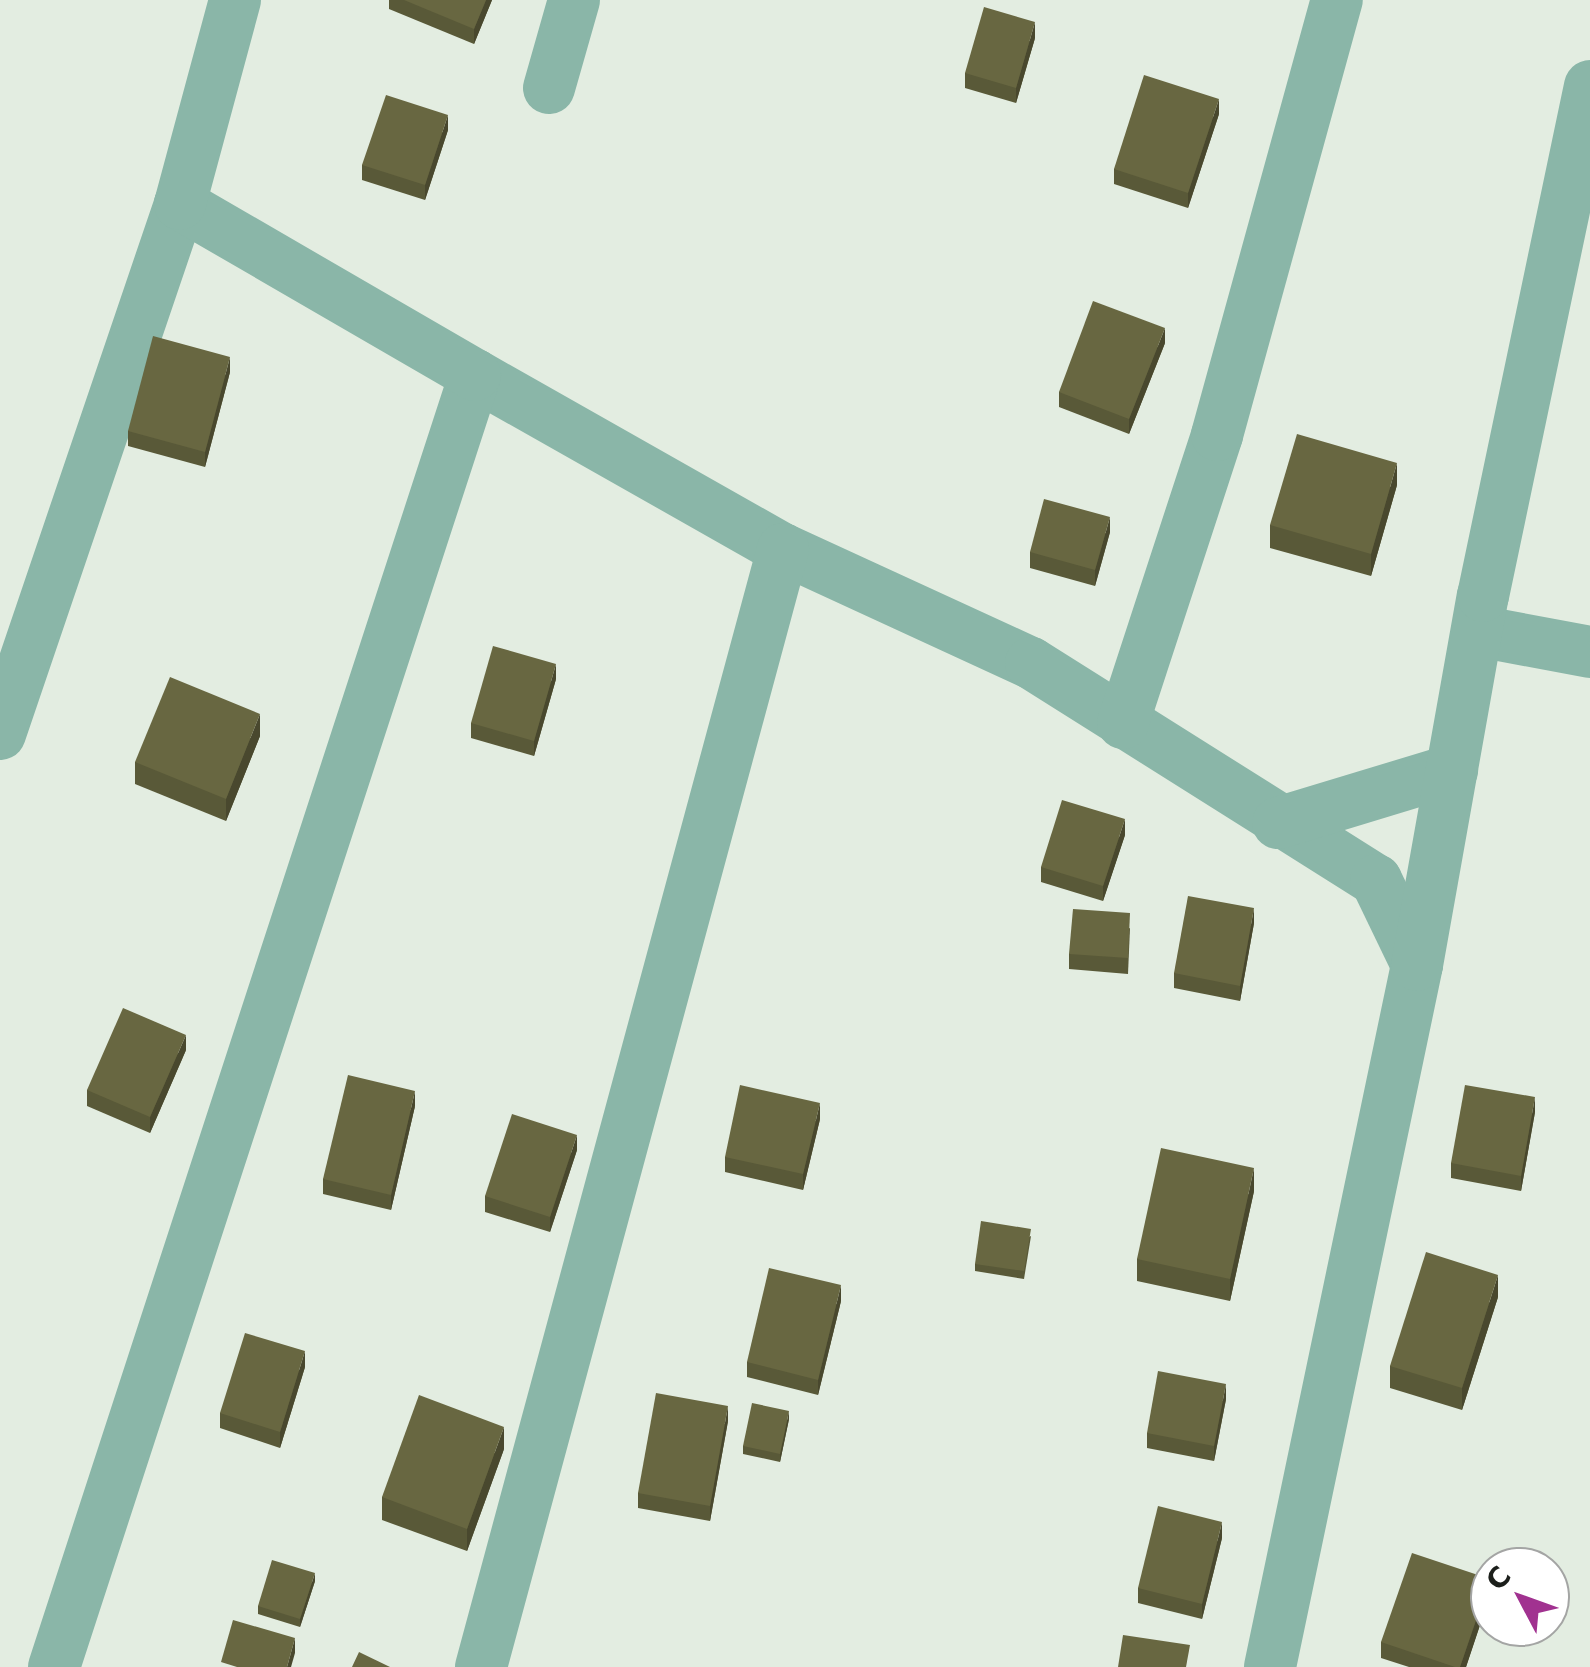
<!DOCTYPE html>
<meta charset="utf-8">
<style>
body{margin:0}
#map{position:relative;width:1590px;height:1667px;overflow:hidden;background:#e3ede1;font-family:"DejaVu Sans",sans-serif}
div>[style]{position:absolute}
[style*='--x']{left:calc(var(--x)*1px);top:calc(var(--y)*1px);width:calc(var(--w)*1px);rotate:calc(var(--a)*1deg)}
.minor>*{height:52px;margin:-26px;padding:0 26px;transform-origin:26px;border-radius:26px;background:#8ab6a8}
.wall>*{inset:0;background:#595938}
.shaded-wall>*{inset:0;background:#49482e}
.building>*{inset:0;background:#686741}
span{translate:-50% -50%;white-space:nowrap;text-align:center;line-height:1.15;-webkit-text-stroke:10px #fff;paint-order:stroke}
.north{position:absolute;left:1470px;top:1547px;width:100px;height:100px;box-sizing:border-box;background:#fff;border:2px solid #a4a5a4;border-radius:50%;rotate:311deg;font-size:28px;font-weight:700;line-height:40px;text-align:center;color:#1c1f1b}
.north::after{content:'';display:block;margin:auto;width:35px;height:45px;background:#a13290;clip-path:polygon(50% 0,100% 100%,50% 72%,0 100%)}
</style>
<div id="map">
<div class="minor">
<i style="--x:549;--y:88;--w:91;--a:-74.1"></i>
<i style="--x:475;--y:375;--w:354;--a:29.5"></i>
<i style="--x:783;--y:549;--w:273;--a:24.7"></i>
<i style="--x:1031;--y:663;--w:408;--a:32.2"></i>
<i style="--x:1376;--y:880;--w:94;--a:64.2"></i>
<i style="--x:1417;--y:965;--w:717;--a:101.83"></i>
<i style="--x:1478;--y:631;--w:114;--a:10.6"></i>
<i style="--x:1123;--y:723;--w:303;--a:-71.9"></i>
<i style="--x:1217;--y:435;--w:451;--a:-74.6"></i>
<i style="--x:0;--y:734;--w:560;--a:-71.24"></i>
<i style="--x:1278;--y:823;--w:182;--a:-16.9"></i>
<i style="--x:1417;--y:965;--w:375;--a:-79.9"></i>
<i style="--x:1483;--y:596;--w:521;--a:-78.15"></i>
<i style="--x:54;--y:1667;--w:1359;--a:-71.95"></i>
<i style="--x:475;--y:375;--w:341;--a:-149.9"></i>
<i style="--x:180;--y:204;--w:211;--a:-74.9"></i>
<i style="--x:481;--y:1667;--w:1158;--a:-74.88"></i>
</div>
<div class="wall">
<i style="clip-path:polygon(389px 0,492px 0,474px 44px,389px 9px)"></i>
<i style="clip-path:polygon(1035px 38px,1016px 103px,965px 88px,965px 73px)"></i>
<i style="clip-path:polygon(1219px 114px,1188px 208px,1114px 184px,1114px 169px)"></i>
<i style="clip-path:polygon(448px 130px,425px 200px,362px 180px,362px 165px)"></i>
<i style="clip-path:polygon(1165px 343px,1129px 434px,1059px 407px,1059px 392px)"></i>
<i style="clip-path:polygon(230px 372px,205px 467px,128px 446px,128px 431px)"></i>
<i style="clip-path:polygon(1397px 485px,1371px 576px,1270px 548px,1270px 525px)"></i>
<i style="clip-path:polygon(1110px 532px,1095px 586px,1030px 568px,1030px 552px)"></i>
<i style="clip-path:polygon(556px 679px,534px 756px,471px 738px,471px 723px)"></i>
<i style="clip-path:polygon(260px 736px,226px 821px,135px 784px,135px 762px)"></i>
<i style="clip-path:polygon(1125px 835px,1103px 901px,1041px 882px,1041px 867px)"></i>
<i style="clip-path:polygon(1254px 923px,1240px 1001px,1174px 988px,1174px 973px)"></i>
<i style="clip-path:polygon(1130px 928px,1128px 974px,1069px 969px,1069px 954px)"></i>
<i style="clip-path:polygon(186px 1050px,150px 1133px,87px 1106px,87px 1090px)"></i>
<i style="clip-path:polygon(415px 1106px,391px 1210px,323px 1194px,323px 1179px)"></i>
<i style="clip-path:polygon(1535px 1112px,1521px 1191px,1451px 1178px,1451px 1163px)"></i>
<i style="clip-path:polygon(820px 1119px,803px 1190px,725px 1172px,725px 1157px)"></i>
<i style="clip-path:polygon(577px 1150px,550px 1232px,485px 1212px,485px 1196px)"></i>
<i style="clip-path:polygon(1254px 1191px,1230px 1301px,1137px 1281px,1137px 1259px)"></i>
<i style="clip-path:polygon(1031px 1236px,1024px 1279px,975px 1271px,975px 1264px)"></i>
<i style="clip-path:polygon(1498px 1297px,1462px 1410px,1390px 1388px,1390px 1366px)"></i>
<i style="clip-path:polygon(841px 1301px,818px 1395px,747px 1377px,747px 1362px)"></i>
<i style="clip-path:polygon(305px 1367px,280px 1448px,220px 1428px,220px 1413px)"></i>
<i style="clip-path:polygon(1226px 1399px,1214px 1461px,1147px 1448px,1147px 1433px)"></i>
<i style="clip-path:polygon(789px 1419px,780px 1462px,743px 1454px,743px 1446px)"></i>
<i style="clip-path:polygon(728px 1421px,710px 1521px,638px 1508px,638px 1493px)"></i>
<i style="clip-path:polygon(504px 1449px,467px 1551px,382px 1520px,382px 1497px)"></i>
<i style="clip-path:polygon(1222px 1538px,1202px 1619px,1138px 1603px,1138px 1588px)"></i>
<i style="clip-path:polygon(1490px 1579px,1490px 1595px,1466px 1667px,1409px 1667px,1381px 1658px,1381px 1642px)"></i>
<i style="clip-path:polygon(315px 1581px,300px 1627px,258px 1614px,258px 1606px)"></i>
</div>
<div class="shaded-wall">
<i style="clip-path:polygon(486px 0,492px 0,474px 44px,474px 29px)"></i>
<i style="clip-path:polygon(1035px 22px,1035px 38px,1016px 103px,1016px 88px)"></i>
<i style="clip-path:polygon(1219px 99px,1219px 114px,1188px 208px,1188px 193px)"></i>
<i style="clip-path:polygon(448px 115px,448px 130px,425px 200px,425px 185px)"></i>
<i style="clip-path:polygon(1165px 328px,1165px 343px,1129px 434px,1129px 419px)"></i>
<i style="clip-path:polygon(230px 357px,230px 372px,205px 467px,205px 452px)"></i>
<i style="clip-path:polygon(1397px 463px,1397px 485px,1371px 576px,1371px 554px)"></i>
<i style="clip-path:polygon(1110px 517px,1110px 532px,1095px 586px,1095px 570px)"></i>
<i style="clip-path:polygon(556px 664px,556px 679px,534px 756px,534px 741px)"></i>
<i style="clip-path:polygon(260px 714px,260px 736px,226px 821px,226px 799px)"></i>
<i style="clip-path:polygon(1125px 819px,1125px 835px,1103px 901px,1103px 886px)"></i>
<i style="clip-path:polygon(1254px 908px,1254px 923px,1240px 1001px,1240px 986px)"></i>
<i style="clip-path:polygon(186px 1035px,186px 1050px,150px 1133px,150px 1117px)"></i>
<i style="clip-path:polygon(415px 1091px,415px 1106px,391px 1210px,391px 1195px)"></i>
<i style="clip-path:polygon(1535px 1097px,1535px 1112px,1521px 1191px,1521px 1176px)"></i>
<i style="clip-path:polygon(820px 1103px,820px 1119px,803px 1190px,803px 1174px)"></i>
<i style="clip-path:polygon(577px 1135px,577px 1150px,550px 1232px,550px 1217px)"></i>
<i style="clip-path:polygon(1254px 1168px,1254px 1191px,1230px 1301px,1230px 1279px)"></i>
<i style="clip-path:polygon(1498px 1275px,1498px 1297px,1462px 1410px,1462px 1388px)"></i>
<i style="clip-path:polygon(841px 1285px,841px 1301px,818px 1395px,818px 1380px)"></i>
<i style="clip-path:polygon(305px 1351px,305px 1367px,280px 1448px,280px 1432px)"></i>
<i style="clip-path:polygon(1226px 1384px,1226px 1399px,1214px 1461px,1214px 1446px)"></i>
<i style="clip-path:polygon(728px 1406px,728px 1421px,710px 1521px,710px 1506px)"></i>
<i style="clip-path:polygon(789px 1411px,789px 1419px,780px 1462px,780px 1454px)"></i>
<i style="clip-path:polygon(504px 1427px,504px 1449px,467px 1551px,467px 1529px)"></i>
<i style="clip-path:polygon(1222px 1522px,1222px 1538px,1202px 1619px,1202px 1604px)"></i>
<i style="clip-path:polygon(315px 1573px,315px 1581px,300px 1627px,300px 1619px)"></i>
<i style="clip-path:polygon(1490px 1580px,1490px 1595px,1466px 1667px,1460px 1667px)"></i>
<i style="clip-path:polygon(295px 1638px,295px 1653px,291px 1667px,287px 1667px)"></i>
</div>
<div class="building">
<i style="clip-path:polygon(404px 0,486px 0,474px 29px)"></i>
<i style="clip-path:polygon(984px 7px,1035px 22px,1016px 88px,965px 73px)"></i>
<i style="clip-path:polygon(1144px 75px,1219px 99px,1188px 193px,1114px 169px)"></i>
<i style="clip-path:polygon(386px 95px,448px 115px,425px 185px,362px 165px)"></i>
<i style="clip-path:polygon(1093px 301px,1165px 328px,1129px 419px,1059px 392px)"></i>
<i style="clip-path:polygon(153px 336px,230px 357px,205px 452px,128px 431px)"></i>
<i style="clip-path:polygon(1297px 434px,1397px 463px,1371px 554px,1270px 525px)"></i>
<i style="clip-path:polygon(1044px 499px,1110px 517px,1095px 570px,1030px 552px)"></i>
<i style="clip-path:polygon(493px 646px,556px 664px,534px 741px,471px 723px)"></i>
<i style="clip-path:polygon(170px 677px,260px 714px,226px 799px,135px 762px)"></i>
<i style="clip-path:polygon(1062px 800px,1125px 819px,1103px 886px,1041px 867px)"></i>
<i style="clip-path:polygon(1188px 896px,1254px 908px,1240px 986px,1174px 973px)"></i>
<i style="clip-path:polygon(1073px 909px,1130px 913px,1128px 958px,1069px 954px)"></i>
<i style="clip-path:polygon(123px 1008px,186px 1035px,150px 1117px,87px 1090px)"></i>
<i style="clip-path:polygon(348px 1075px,415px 1091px,391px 1195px,323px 1179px)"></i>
<i style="clip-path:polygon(740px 1085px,820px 1103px,803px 1174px,725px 1157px)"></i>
<i style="clip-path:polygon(1465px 1085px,1535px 1097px,1521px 1176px,1451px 1163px)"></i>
<i style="clip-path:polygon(512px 1114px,577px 1135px,550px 1217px,485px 1196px)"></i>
<i style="clip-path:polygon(1161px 1148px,1254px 1168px,1230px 1279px,1137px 1259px)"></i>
<i style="clip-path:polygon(981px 1221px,1031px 1229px,1024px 1271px,975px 1264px)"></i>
<i style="clip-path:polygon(1426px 1252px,1498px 1275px,1462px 1388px,1390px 1366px)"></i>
<i style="clip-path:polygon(769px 1268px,841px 1285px,818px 1380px,747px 1362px)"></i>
<i style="clip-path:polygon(245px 1333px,305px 1351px,280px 1432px,220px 1413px)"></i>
<i style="clip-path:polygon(1158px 1371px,1226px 1384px,1214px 1446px,1147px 1433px)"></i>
<i style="clip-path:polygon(656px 1393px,728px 1406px,710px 1506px,638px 1493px)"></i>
<i style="clip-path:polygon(419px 1395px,504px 1427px,467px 1529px,382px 1497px)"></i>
<i style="clip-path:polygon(752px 1403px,789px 1411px,780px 1454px,743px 1446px)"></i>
<i style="clip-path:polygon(1158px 1506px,1222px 1522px,1202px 1604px,1138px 1588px)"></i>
<i style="clip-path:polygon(1412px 1553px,1490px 1579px,1460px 1667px,1455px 1667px,1381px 1642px)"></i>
<i style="clip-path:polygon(272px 1560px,315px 1573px,300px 1619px,258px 1606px)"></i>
<i style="clip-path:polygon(233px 1620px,295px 1638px,287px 1667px,237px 1667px,221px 1662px)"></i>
<i style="clip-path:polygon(1123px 1635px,1190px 1645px,1186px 1667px,1118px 1667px)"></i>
<i style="clip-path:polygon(359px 1652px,390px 1667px,352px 1667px)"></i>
</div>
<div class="north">С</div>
</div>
